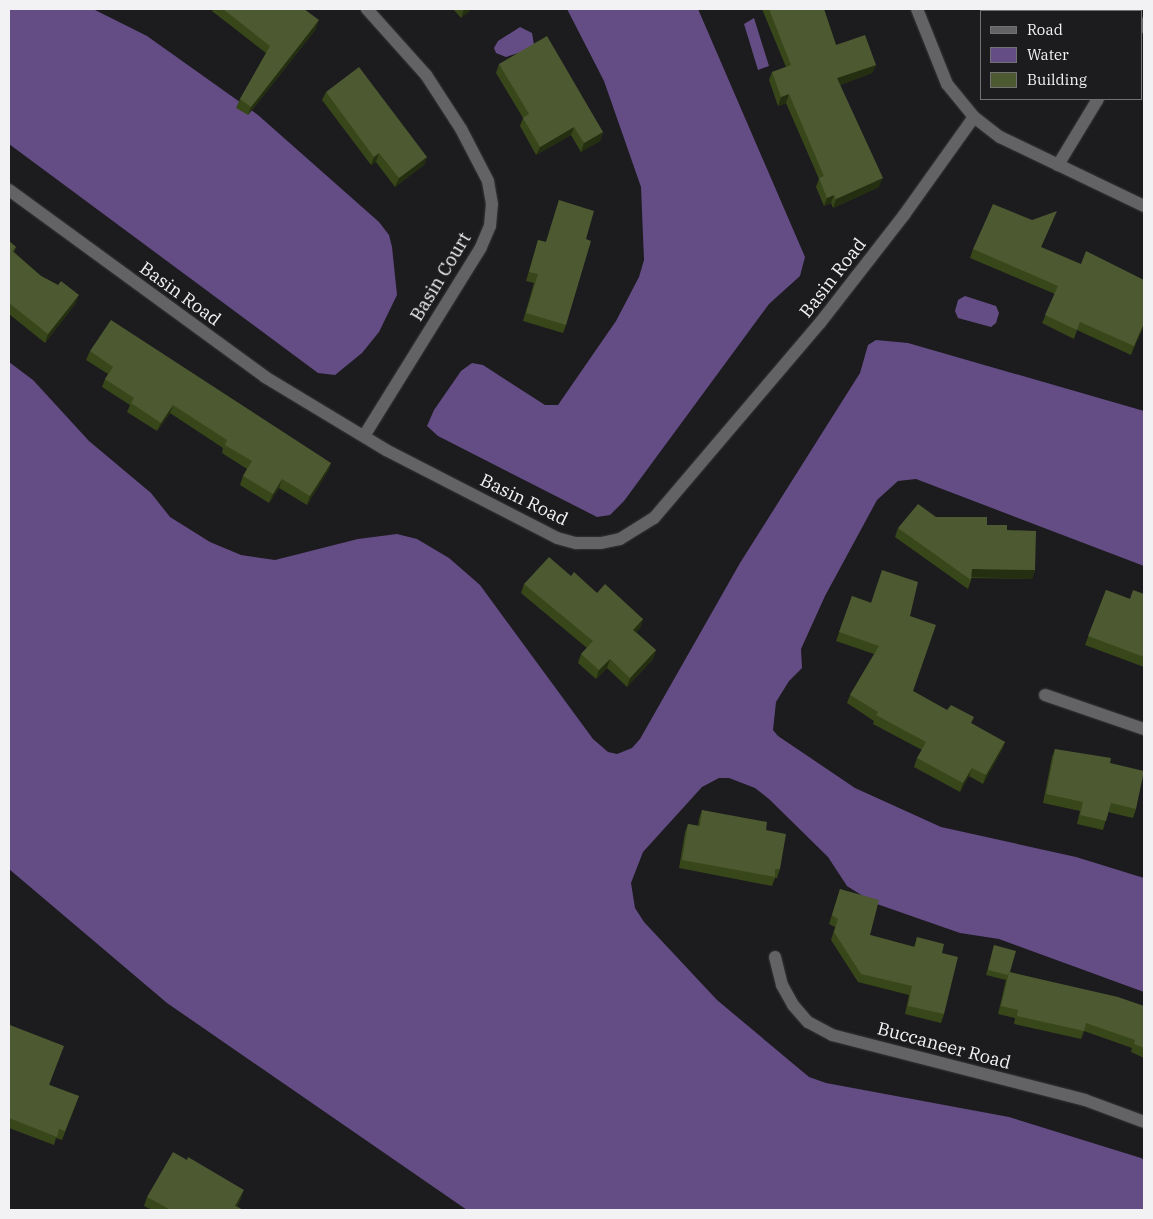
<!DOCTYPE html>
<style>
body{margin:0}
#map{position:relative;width:1153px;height:1219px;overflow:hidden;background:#1c1b1e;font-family:"IBM Plex Serif",serif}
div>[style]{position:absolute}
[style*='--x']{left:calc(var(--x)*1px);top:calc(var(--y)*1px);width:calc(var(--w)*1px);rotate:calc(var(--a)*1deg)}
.water>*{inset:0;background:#644c85}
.roads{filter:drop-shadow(0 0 1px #363538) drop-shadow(0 0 1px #363538)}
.street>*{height:12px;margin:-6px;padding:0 6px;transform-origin:6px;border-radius:6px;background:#636264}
.wall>*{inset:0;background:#384719}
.shaded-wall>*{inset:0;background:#242e11}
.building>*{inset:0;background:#4c5931}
span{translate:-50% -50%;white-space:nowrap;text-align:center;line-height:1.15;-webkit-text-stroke:4px #1c1b1e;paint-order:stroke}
.street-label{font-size:18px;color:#f2f1f3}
.frame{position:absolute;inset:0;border:10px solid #f2f1f3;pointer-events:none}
.legend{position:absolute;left:980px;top:10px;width:162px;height:90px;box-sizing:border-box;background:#1c1b1e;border:1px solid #727173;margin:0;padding:6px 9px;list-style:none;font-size:15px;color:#f2f1f3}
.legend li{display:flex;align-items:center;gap:10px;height:25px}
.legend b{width:25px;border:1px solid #727173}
</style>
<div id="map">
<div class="water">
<i style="clip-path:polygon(9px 9px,93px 9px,147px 36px,258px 115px,379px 222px,389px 235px,392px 247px,397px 295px,379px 332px,362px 353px,335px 375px,318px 373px,9px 144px)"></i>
<i style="clip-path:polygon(567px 9px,698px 9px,805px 257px,800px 276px,769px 304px,624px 501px,610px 515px,597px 517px,438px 436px,427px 426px,434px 410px,461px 371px,472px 363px,483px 365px,545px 405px,558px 405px,616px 321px,639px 277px,644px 260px,641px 187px,604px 81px)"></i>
<i style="clip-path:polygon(754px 18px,769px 66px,758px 70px,744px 24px)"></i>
<i style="clip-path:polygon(520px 27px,532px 33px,534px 45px,528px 50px,506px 57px,496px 53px,494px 48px,498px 41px)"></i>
<i style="clip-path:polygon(965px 296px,996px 306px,999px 313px,996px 323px,991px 327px,958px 318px,955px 311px,958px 300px)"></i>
<i style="clip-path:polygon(876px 340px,908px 343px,1144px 411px,1144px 566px,916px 479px,898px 481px,877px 500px,825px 596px,801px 649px,802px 668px,789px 681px,776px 702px,773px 730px,778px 736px,855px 788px,941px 827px,1076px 857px,1144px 878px,1144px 992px,999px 939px,960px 933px,874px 903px,847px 886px,828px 857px,769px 799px,755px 788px,729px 778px,719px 778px,702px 787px,643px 852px,631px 883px,635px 908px,644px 922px,717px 1000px,809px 1077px,826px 1083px,1009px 1117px,1141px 1158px,1144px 1160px,1144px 1210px,467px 1210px,167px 1003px,9px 869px,9px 362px,33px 380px,89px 441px,151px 493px,170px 517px,210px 542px,241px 555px,275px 560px,358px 539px,397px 534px,417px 539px,449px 558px,480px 585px,593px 739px,608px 752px,617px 754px,632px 748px,640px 739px,740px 563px,860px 373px,868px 345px)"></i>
</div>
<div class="roads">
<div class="street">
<i style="--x:917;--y:9;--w:81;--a:68.2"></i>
<i style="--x:947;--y:84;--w:43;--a:50.7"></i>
<i style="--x:974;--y:117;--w:33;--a:38"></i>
<i style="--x:1000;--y:137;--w:160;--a:25.6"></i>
<i style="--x:1142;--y:27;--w:4;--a:-63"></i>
<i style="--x:1058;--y:165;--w:77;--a:-58.8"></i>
<i style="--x:9;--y:190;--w:317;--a:36.1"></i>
<i style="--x:265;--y:377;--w:141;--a:31.1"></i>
<i style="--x:386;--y:450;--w:192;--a:27.2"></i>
<i style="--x:557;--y:538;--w:20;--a:15"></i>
<i style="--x:576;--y:543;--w:25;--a:0"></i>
<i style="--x:601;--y:543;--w:19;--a:-12"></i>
<i style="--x:620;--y:539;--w:40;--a:-32"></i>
<i style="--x:654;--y:518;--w:256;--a:-49.6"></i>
<i style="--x:820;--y:323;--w:137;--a:-52.1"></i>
<i style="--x:904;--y:215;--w:120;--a:-54.5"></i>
<i style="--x:364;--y:436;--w:222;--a:-58.2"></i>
<i style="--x:481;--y:247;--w:23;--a:-67"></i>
<i style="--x:490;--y:226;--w:22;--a:-85"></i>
<i style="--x:492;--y:204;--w:23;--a:-100"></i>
<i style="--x:488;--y:181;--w:59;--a:-117.4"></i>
<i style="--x:461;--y:129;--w:64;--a:-122.9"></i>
<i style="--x:426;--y:75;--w:89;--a:-131.8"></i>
<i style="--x:1045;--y:695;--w:105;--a:19"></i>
<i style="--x:775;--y:957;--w:29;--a:76"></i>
<i style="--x:782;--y:985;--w:23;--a:61"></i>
<i style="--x:793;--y:1005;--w:23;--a:49"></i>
<i style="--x:808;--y:1022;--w:27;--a:28"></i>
<i style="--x:832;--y:1035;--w:261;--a:14.4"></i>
<i style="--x:1085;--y:1100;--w:63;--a:20.4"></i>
</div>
</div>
<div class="wall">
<i style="clip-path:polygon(213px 9px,304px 9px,316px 29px,248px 115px,236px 108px,240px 99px,266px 53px,212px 11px)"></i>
<i style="clip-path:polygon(453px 9px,472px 9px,461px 18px)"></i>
<i style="clip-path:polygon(762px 9px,824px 9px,836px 45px,876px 65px,872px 73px,840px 85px,879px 187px,833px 208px,831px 203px,824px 206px,816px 187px,819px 179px,786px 103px,778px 106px,769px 80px,772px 72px,786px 67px)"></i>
<i style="clip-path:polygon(984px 9px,1079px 9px,1078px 11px,985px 11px)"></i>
<i style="clip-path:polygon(499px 64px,603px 132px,600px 141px,581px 152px,571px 135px,536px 155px,520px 126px,523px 118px,496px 73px)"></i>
<i style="clip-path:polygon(326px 92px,427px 157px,424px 165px,395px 187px,376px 162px,371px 165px,322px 100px)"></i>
<i style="clip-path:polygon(559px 200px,586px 239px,566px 325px,563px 333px,523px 321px,534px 283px,526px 281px,538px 240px,546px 242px)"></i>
<i style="clip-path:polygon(1032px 220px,1053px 220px,1041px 247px,1144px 325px,1131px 355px,1077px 330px,1074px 339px,1042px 323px,1055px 294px,970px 258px,973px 249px)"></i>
<i style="clip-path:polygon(9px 241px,16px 247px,14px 252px,41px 276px,58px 285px,76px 303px,45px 343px,9px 314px)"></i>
<i style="clip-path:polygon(90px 351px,331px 463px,328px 471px,307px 505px,279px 488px,269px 503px,240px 485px,243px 476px,247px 469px,222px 453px,223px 448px,170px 413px,157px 431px,127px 412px,130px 405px,102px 387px,105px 379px,108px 374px,86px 360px)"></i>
<i style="clip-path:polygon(936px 517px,987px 525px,1007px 530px,1035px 570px,1032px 579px,971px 578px,971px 580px,968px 589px,895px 537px,898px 528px)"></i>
<i style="clip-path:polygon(571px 576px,597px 593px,643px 619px,640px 628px,636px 632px,656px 650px,653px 659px,627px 687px,607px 668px,596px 679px,578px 663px,581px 654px,587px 648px,521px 593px,524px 584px)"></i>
<i style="clip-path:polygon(1106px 590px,1130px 599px,1144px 594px,1144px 667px,1085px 645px)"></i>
<i style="clip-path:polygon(852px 596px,910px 616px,913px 691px,947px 710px,1005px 742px,1002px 750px,983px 784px,969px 776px,960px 792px,914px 767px,917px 758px,922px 750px,873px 724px,874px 721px,847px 703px,850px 695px,874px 654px,836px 641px)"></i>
<i style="clip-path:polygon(1055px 749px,1110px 763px,1136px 809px,1133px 818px,1108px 812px,1103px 830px,1077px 824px,1080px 811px,1043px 803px,1052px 757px)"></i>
<i style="clip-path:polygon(702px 810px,766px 830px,780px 869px,777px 878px,775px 878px,772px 886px,679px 868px,685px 832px,688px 824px,698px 826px,699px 819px)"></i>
<i style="clip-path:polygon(840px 889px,870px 935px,914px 947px,917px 937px,942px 953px,944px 1014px,941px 1023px,905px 1014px,909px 995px,858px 982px,831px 940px,835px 927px,829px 924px)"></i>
<i style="clip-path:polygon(994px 945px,1010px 972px,1144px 1006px,1144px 1058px,1131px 1052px,1132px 1048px,1084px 1031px,1081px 1039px,1014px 1024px,1015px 1018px,998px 1014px,1006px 980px,986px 975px)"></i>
<i style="clip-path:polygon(9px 1028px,50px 1085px,79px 1096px,62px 1140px,56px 1138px,54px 1145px,9px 1128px)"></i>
<i style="clip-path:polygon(147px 1197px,241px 1199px,237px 1206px,243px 1210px,152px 1210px,144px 1206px)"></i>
</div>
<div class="shaded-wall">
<i style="clip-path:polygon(464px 9px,472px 9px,461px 18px)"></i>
<i style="clip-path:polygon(1074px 9px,1079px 9px,1078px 11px,1069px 11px)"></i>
<i style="clip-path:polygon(319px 20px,316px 29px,248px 115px,251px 107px)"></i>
<i style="clip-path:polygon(876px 65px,872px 73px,834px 87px,837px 78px)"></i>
<i style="clip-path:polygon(789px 94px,786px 103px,778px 106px,781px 97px)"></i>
<i style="clip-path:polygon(574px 127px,571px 135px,536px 155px,540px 147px)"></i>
<i style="clip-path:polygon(603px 132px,600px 141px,581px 152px,584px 143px)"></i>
<i style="clip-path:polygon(379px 153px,376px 162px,371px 165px,374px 157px)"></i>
<i style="clip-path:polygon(427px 157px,424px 165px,395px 187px,399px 178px)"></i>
<i style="clip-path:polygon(883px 178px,879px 187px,833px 208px,836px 199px)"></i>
<i style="clip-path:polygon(834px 195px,831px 203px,824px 206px,827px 198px)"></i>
<i style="clip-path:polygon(79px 295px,76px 303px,45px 343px,48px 334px)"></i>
<i style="clip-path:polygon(1144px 323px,1144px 325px,1131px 355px,1134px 346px)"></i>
<i style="clip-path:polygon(173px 405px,170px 413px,157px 431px,161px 423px)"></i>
<i style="clip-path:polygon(331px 463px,328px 471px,307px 505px,310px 496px)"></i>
<i style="clip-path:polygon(282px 479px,279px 488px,269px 503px,273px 494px)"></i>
<i style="clip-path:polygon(972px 569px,1035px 570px,1032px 579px,969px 577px)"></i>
<i style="clip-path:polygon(643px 619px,640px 628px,630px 638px,633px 630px)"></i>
<i style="clip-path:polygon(656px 650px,653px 659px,627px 687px,630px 678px)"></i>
<i style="clip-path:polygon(610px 659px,607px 668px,596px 679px,599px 670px)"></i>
<i style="clip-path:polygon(1005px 742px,1002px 750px,983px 784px,986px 775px)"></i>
<i style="clip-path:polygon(972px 768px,969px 776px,960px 792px,963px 783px)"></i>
<i style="clip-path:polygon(244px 1190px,241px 1199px,234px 1210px,235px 1206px)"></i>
</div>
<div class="building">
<i style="clip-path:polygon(223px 9px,304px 9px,319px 20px,251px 107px,240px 99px,270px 46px)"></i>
<i style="clip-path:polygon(769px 9px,824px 9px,836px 45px,865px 35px,876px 65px,837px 78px,883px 178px,836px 199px,834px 195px,827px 198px,819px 178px,824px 176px,789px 94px,781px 97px,772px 72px,791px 65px)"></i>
<i style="clip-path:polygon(991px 9px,1074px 9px,1069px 11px,992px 11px)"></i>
<i style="clip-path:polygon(547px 36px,603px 132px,584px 143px,574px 127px,540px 147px,523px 118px,529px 114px,499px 64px)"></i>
<i style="clip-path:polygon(359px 67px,427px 157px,399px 178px,379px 153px,374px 157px,326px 92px)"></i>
<i style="clip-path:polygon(559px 200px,594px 211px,586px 239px,591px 241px,566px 325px,526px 313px,538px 274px,529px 272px,538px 240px,546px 242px)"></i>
<i style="clip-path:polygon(993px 204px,1032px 220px,1057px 211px,1041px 247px,1081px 264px,1086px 251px,1144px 280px,1144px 323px,1134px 346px,1080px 322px,1077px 330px,1045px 315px,1058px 286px,973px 249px)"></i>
<i style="clip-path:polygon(9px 241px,16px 247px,12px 251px,41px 276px,58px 285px,61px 281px,79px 295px,48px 334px,9px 303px)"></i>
<i style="clip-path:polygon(111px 320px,331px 463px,310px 496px,282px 479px,273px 494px,243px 476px,252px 461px,225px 445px,227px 440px,173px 405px,161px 423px,131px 403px,134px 398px,105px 379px,113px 367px,90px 351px)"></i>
<i style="clip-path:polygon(918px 504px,936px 517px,987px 517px,987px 525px,1007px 525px,1007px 530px,1036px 531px,1035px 570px,972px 569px,971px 580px,898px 528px)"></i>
<i style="clip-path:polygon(549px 557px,571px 576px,574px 572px,597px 593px,605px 584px,643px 619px,633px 630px,656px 650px,630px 678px,610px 659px,599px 670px,581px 654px,593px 641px,524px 584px)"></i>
<i style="clip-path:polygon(882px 570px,918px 582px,910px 616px,936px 625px,913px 691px,947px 710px,951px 705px,974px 717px,971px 723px,1005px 742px,986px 775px,972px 768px,963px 783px,917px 758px,926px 742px,876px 715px,878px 712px,850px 695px,879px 646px,839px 632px,852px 596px,871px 603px)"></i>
<i style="clip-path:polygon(1106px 590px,1130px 599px,1133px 590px,1144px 594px,1144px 657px,1088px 636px)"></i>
<i style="clip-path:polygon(1055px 749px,1111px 758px,1110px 763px,1144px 771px,1136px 809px,1111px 803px,1106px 821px,1080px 815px,1083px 802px,1046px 794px)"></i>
<i style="clip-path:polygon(702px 810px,767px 822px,766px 830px,786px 834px,780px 869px,775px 869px,775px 877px,682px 860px,688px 824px,700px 826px)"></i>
<i style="clip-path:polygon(840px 889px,879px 900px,870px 935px,915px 947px,917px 937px,944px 944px,942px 953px,958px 957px,944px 1014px,908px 1006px,912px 986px,861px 974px,834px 932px,838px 919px,832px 915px)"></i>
<i style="clip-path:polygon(994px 945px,1016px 951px,1010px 972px,1009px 972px,1008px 975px,988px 970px)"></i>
<i style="clip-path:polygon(1009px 972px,1118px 997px,1144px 1006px,1144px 1048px,1134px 1044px,1135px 1040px,1086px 1023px,1084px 1031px,1017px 1016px,1018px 1010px,1001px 1006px)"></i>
<i style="clip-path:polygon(10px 1025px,64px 1046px,49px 1085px,79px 1096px,65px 1131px,59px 1129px,57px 1137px,9px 1118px,9px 1028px)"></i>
<i style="clip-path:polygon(173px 1152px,187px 1160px,188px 1157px,244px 1190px,235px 1206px,243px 1210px,171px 1210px,147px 1197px)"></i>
</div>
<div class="street-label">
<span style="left:441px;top:277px;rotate:-59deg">Basin Court</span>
<span style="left:833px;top:278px;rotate:-52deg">Basin Road</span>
<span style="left:180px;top:294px;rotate:36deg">Basin Road</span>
<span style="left:524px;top:500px;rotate:26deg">Basin Road</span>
<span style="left:944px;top:1046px;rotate:15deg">Buccaneer Road</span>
</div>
<div class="frame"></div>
<ul class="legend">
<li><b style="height:6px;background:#636264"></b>Road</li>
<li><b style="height:14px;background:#644c85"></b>Water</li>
<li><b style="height:14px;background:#4c5931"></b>Building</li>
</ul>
</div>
